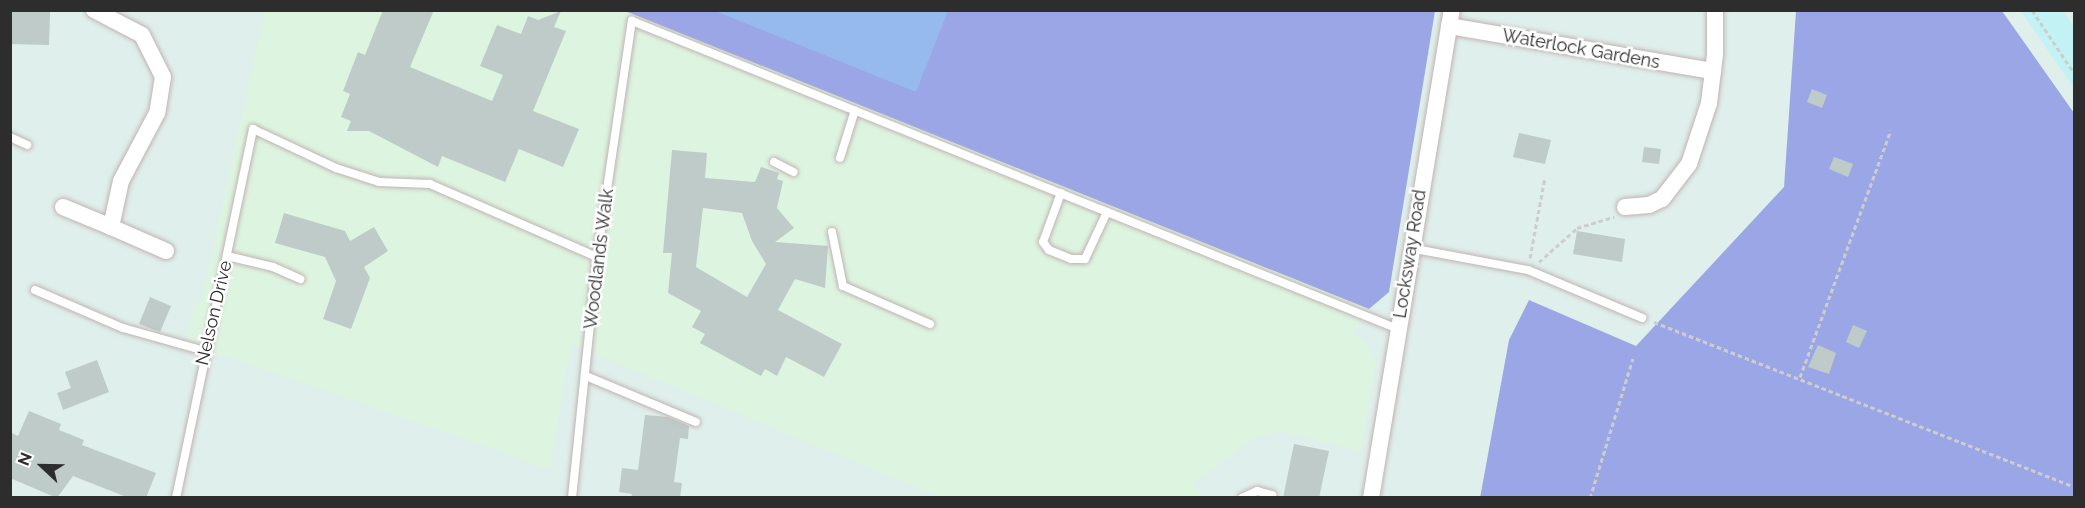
<!DOCTYPE html>
<style>
body{margin:0}
#map{position:relative;width:2085px;height:508px;overflow:hidden;background:#dfefeb;font-family:Raleway,sans-serif}
div>[style]{position:absolute}
[style*='--x']{left:calc(var(--x)*1px);top:calc(var(--y)*1px);width:calc(var(--w)*1px);rotate:calc(var(--a)*1deg)}
.medical>*{inset:0;background:#ddf5e0}
.green>*{inset:0;background:#9ba6e6}
.sand>*{inset:0;background:#c2f2f4}
.pitch>*{inset:0;background:#96b9ee}
.building>*{inset:0;background:#bfcbc8}
.path>*{height:3px;margin-top:-1.5px;transform-origin:0;background:repeating-linear-gradient(90deg,#cdcdcd 0 4.5px,transparent 0 7.5px)}
.roads{filter:drop-shadow(0 0 2px #c1b3b3) drop-shadow(0 0 2px #c1b3b3)}
.service>*{height:8px;margin:-4px;padding:0 4px;transform-origin:4px;border-radius:4px;background:#fff}
.minor>*{height:16px;margin:-8px;padding:0 8px;transform-origin:8px;border-radius:8px;background:#fff}
span{translate:-50% -50%;white-space:nowrap;text-align:center;line-height:1.15;-webkit-text-stroke:5px #fff;paint-order:stroke}
.street-label{font-size:18px;color:#2d2d2d}
.frame{position:absolute;inset:0;border:12px solid #2d2d2d;pointer-events:none}
.north{position:absolute;left:12px;top:436px;width:60px;height:60px;-webkit-text-stroke:4px #fff;paint-order:stroke;rotate:292deg;font-size:16px;font-weight:700;line-height:24px;text-align:center;color:#2d2d2d}
.north::after{content:'';display:block;margin:auto;width:21px;height:27px;background:#2d2d2d;clip-path:polygon(50% 0,100% 100%,50% 72%,0 100%)}
</style>
<div id="map">
<div class="medical">
<i style="clip-path:polygon(625px 10px,1365px 307px,1354px 334px,1363px 338px,1376px 360px,1361px 451px,1281px 431px,1256px 437px,1193px 484px,1200px 493px,1198px 497px,943px 498px,571px 344px,550px 469px,186px 342px,194px 302px,201px 303px,265px 11px)"></i>
</div>
<div class="green">
<i style="clip-path:polygon(625px 11px,1435px 11px,1389px 292px,1369px 309px)"></i>
<i style="clip-path:polygon(1796px 11px,2002px 11px,2074px 113px,2074px 497px,1480px 498px,1509px 340px,1529px 300px,1636px 346px,1784px 187px)"></i>
</div>
<div class="sand">
<i style="clip-path:polygon(2021px 11px,2063px 11px,2074px 27px,2074px 88px)"></i>
</div>
<div class="pitch">
<i style="clip-path:polygon(715px 11px,948px 11px,916px 92px)"></i>
</div>
<div class="building">
<i style="clip-path:polygon(383px 10px,434px 10px,410px 67px,492px 101px,503px 75px,480px 66px,497px 25px,521px 34px,528px 16px,538px 20px,561px 11px,554px 27px,566px 31px,533px 111px,579px 129px,563px 167px,519px 149px,505px 182px,442px 156px,438px 167px,369px 131px,347px 131px,351px 121px,341px 117px,350px 94px,343px 91px,358px 52px,365px 55px)"></i>
<i style="clip-path:polygon(10px 11px,50px 12px,49px 45px,10px 44px)"></i>
<i style="clip-path:polygon(1812px 89px,1827px 95px,1822px 108px,1807px 102px)"></i>
<i style="clip-path:polygon(1519px 133px,1551px 140px,1545px 164px,1513px 157px)"></i>
<i style="clip-path:polygon(1644px 147px,1661px 149px,1659px 164px,1642px 162px)"></i>
<i style="clip-path:polygon(evenodd,672px 150px,707px 153px,705px 178px,755px 182px,761px 167px,779px 173px,777px 179px,783px 181px,777px 208px,794px 228px,775px 242px,828px 246px,825px 288px,795px 279px,778px 310px,842px 344px,824px 377px,786px 357px,777px 376px,765px 369px,761px 376px,700px 343px,705px 334px,692px 327px,701px 311px,668px 293px,672px 253px,663px 253px,672px 150px,703px 208px,742px 213px,752px 241px,766px 264px,747px 297px,696px 267px,703px 208px)"></i>
<i style="clip-path:polygon(1834px 157px,1853px 164px,1848px 177px,1829px 169px)"></i>
<i style="clip-path:polygon(284px 213px,345px 231px,350px 241px,374px 227px,388px 251px,364px 267px,370px 278px,351px 329px,323px 319px,336px 281px,325px 257px,275px 243px)"></i>
<i style="clip-path:polygon(1577px 231px,1625px 239px,1622px 262px,1573px 254px)"></i>
<i style="clip-path:polygon(150px 297px,171px 306px,160px 332px,139px 324px)"></i>
<i style="clip-path:polygon(1853px 325px,1867px 331px,1859px 348px,1846px 342px)"></i>
<i style="clip-path:polygon(1818px 345px,1836px 353px,1829px 374px,1808px 367px)"></i>
<i style="clip-path:polygon(97px 360px,109px 392px,63px 410px,57px 393px,71px 388px,65px 372px)"></i>
<i style="clip-path:polygon(29px 411px,61px 424px,59px 430px,84px 440px,82px 445px,156px 473px,146px 498px,129px 498px,73px 476px,57px 498px,10px 478px,10px 432px,18px 436px)"></i>
<i style="clip-path:polygon(645px 415px,668px 417px,689px 426px,688px 439px,680px 438px,674px 482px,682px 483px,680px 498px,631px 498px,632px 494px,619px 492px,622px 468px,638px 470px)"></i>
<i style="clip-path:polygon(1294px 444px,1329px 451px,1319px 498px,1283px 498px)"></i>
</div>
<div class="path">
<i style="--x:2032;--y:10;--w:76;--a:56.3"></i>
<i style="--x:1530;--y:258;--w:82;--a:-79.5"></i>
<i style="--x:1539;--y:262;--w:51;--a:-41.8"></i>
<i style="--x:1577;--y:228;--w:39;--a:-17"></i>
<i style="--x:1654;--y:322;--w:451;--a:21.4"></i>
<i style="--x:1800;--y:377;--w:263;--a:-69.8"></i>
<i style="--x:1590;--y:498;--w:146;--a:-72.9"></i>
</div>
<div class="roads">
<div class="service">
<i style="--x:10;--y:137;--w:19;--a:25"></i>
<i style="--x:840;--y:158;--w:50;--a:-72.6"></i>
<i style="--x:774;--y:162;--w:22;--a:27"></i>
<i style="--x:1061;--y:193;--w:52;--a:110.2"></i>
<i style="--x:1043;--y:242;--w:10;--a:53"></i>
<i style="--x:1049;--y:250;--w:24;--a:22"></i>
<i style="--x:1071;--y:259;--w:14;--a:0"></i>
<i style="--x:1085;--y:259;--w:52;--a:-64.9"></i>
<i style="--x:832;--y:232;--w:55;--a:78.5"></i>
<i style="--x:843;--y:286;--w:95;--a:23.6"></i>
<i style="--x:1410;--y:248;--w:120;--a:10.6"></i>
<i style="--x:1528;--y:270;--w:124;--a:22.8"></i>
<i style="--x:227;--y:256;--w:47;--a:13.4"></i>
<i style="--x:273;--y:267;--w:30;--a:24"></i>
<i style="--x:35;--y:290;--w:96;--a:23.4"></i>
<i style="--x:123;--y:328;--w:85;--a:15.7"></i>
<i style="--x:586;--y:376;--w:119;--a:22.7"></i>
<i style="--x:176;--y:498;--w:377;--a:-78.2"></i>
<i style="--x:253;--y:129;--w:92;--a:25.2"></i>
<i style="--x:336;--y:168;--w:45;--a:18"></i>
<i style="--x:379;--y:182;--w:51;--a:2.2"></i>
<i style="--x:430;--y:184;--w:182;--a:23.6"></i>
<i style="--x:572;--y:498;--w:242;--a:-84.1"></i>
<i style="--x:597;--y:257;--w:239;--a:-81.6"></i>
<i style="--x:632;--y:21;--w:826;--a:21.9"></i>
<i style="--x:1242;--y:498;--w:17;--a:-25"></i>
<i style="--x:1257;--y:491;--w:16;--a:15"></i>
</div>
<div class="minor">
<i style="--x:94;--y:10;--w:54;--a:27.5"></i>
<i style="--x:142;--y:35;--w:47;--a:63.4"></i>
<i style="--x:163;--y:77;--w:36;--a:99"></i>
<i style="--x:157;--y:113;--w:77;--a:117.9"></i>
<i style="--x:121;--y:181;--w:47;--a:102.3"></i>
<i style="--x:111;--y:227;--w:60;--a:23.6"></i>
<i style="--x:1449;--y:26;--w:268;--a:9.7"></i>
<i style="--x:63;--y:207;--w:52;--a:22.6"></i>
<i style="--x:1625;--y:207;--w:24;--a:-5"></i>
<i style="--x:1649;--y:205;--w:14;--a:-25"></i>
<i style="--x:1662;--y:199;--w:44;--a:-52.4"></i>
<i style="--x:1689;--y:164;--w:64;--a:-71.8"></i>
<i style="--x:1709;--y:103;--w:48;--a:-82.9"></i>
<i style="--x:1715;--y:55;--w:45;--a:-90"></i>
<i style="--x:1371;--y:498;--w:495;--a:-80.6"></i>
</div>
</div>
<div class="street-label">
<span style="left:1581px;top:49px;rotate:10deg">Waterlock Gardens</span>
<span style="left:1410px;top:254px;rotate:-81deg">Locksway Road</span>
<span style="left:599px;top:259px;rotate:-83deg">Woodlands Walk</span>
<span style="left:214px;top:313px;rotate:-77deg">Nelson Drive</span>
</div>
<div class="frame"></div>
<div class="north">N</div>
</div>
